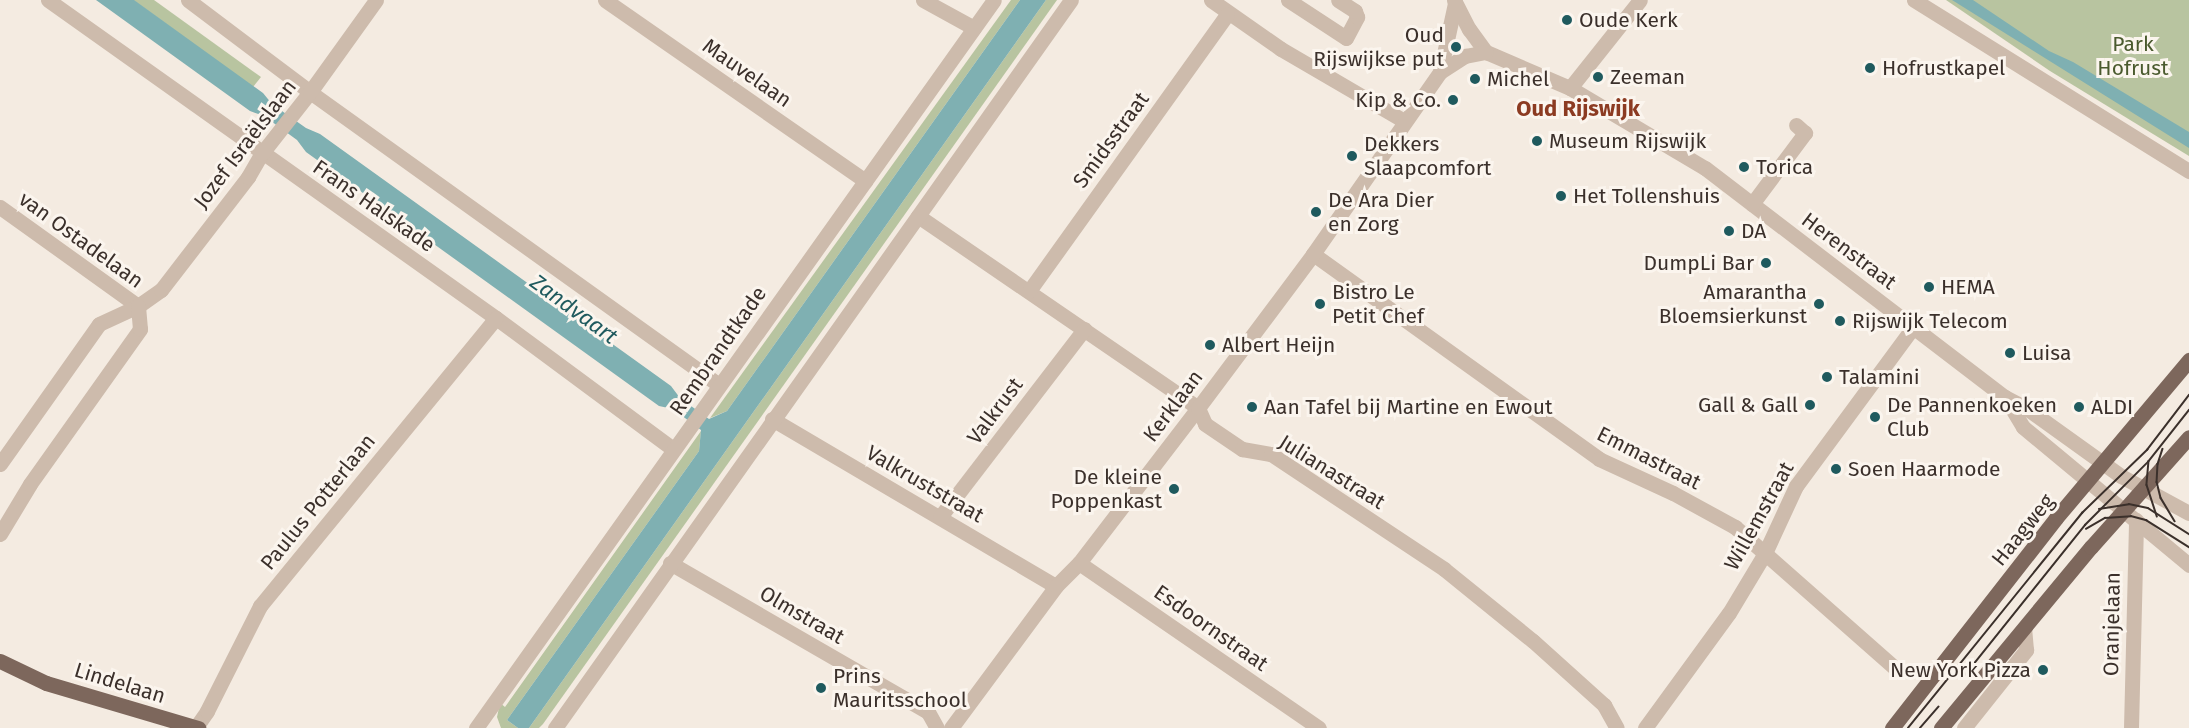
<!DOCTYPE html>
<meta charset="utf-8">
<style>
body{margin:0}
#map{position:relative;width:2189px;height:728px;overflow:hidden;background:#f4ebe1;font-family:"Fira Sans",sans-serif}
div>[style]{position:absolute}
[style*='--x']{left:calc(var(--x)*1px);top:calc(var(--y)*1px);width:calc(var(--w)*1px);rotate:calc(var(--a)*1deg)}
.green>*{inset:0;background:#b8c4a0}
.water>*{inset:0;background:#7fb0b2}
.minor>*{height:15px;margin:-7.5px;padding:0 7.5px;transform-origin:7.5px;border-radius:7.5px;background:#cdbbac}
.major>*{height:15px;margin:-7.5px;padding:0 7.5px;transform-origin:7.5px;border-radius:7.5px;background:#7d675c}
.tram>*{height:1.5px;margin:-0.75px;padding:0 0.75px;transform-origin:0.75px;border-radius:0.75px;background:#3b302b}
.dots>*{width:16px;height:16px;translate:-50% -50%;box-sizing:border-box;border:3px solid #fbf5ee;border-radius:50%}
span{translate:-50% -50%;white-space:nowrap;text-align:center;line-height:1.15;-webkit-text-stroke:6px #fbf5ee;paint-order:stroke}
.poi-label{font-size:21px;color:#3b302b}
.left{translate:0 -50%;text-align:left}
.right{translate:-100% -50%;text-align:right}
.park-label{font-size:21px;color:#4a5a2e}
.street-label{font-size:21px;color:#3b302b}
.neighbourhood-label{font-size:22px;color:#8c3b22;font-weight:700}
.water-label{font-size:22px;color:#1f5a5e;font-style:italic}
</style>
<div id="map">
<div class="green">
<i style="clip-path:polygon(133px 0,154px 0,261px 77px,253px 87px)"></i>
<i style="clip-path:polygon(1011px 0,1020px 0,727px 411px,710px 418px)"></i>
<i style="clip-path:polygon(1046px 0,1057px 0,543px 724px,539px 728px,529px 728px)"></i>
<i style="clip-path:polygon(1946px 0,2189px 0,2189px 156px,2050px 71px)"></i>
<i style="clip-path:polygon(701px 431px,699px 451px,507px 720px,518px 728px,501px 728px,497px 717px,500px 703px,505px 707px)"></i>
</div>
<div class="water">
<i style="clip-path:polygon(96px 0,134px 0,263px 93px,272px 104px,306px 128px,320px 134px,671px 386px,680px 398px,709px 419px,727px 411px,1020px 0,1046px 0,529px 728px,518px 728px,507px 720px,699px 451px,701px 430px,673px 409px,659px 406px,306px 152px,297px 140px,264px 116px,250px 111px)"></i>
<i style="clip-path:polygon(1952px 0,1973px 0,2049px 51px,2073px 62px,2189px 132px,2189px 148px)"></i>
</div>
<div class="minor">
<i style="--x:48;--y:0;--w:549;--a:35.37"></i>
<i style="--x:496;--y:318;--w:220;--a:36.5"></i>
<i style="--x:188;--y:0;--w:153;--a:37"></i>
<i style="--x:310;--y:92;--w:503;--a:35.62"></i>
<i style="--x:605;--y:0;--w:317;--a:34.8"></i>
<i style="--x:923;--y:0;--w:58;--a:28.8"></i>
<i style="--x:1211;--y:0;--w:85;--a:35"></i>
<i style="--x:1281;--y:49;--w:143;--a:30.3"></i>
<i style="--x:1288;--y:0;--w:69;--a:33.2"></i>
<i style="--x:1346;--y:38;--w:24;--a:-62"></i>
<i style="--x:1357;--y:17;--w:6;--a:-108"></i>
<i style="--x:1355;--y:11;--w:20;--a:-147"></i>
<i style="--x:1454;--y:0;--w:33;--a:63"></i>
<i style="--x:1469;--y:29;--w:29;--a:54"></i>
<i style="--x:1486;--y:52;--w:91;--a:23.2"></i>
<i style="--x:1570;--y:88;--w:157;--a:30.7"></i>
<i style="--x:1705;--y:168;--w:377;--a:37.4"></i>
<i style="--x:2005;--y:397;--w:27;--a:28"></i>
<i style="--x:2029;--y:410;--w:113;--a:35.7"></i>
<i style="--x:2121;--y:476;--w:77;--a:28.6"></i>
<i style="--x:1914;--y:0;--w:324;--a:31.9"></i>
<i style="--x:1440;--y:72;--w:71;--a:-77.7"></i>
<i style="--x:1570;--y:88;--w:112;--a:-51.5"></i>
<i style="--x:1752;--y:204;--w:89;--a:-53.3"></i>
<i style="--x:1805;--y:133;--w:12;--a:-138"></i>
<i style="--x:0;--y:207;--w:170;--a:35.7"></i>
<i style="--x:918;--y:216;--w:340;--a:34.4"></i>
<i style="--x:1198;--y:408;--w:17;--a:66"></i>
<i style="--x:1205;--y:424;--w:45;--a:34"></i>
<i style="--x:1242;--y:449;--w:29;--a:10"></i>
<i style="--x:1271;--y:454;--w:208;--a:33.6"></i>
<i style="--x:1444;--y:569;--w:114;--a:39"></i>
<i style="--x:1533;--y:641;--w:96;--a:42"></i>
<i style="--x:1604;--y:705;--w:26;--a:61"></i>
<i style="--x:1313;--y:254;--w:352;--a:35.6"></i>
<i style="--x:1599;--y:459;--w:81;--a:24.7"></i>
<i style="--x:1673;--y:493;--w:71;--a:28.7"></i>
<i style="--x:1735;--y:527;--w:216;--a:41.4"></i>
<i style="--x:1029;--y:291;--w:340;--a:-54.4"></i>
<i style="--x:2005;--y:397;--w:35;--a:59"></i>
<i style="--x:2023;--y:427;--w:216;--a:39.7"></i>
<i style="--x:772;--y:419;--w:329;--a:30.5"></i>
<i style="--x:0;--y:464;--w:171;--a:-54.7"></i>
<i style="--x:99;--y:324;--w:43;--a:-24.8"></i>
<i style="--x:138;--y:306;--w:28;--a:-35"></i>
<i style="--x:161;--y:290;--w:143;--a:-52.4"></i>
<i style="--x:248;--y:177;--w:28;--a:-60"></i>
<i style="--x:262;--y:153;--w:78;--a:-51.8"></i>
<i style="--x:310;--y:92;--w:113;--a:-54.3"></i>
<i style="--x:940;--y:517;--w:237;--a:-52.5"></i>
<i style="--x:0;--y:534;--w:58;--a:-59"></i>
<i style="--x:30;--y:484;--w:190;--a:-54.6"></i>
<i style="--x:140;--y:329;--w:23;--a:-95"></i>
<i style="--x:670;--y:563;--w:298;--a:30"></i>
<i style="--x:928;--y:712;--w:18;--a:61"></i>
<i style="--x:1079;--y:563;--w:291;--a:34.5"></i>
<i style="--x:196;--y:727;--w:19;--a:-55"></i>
<i style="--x:207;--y:711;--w:118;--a:-63.2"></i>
<i style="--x:260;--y:606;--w:372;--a:-50.7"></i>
<i style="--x:476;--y:728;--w:893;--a:-54.57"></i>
<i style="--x:555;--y:728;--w:892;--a:-54.67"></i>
<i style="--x:951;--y:728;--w:177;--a:-53.5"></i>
<i style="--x:1056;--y:586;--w:33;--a:-45"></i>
<i style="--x:1079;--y:563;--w:195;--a:-52.5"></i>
<i style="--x:1198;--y:408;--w:192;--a:-53.2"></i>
<i style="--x:1313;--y:254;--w:222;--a:-55.1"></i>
<i style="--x:1440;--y:72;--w:30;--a:-33"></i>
<i style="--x:1465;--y:56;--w:21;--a:-11"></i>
<i style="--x:1645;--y:728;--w:142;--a:-53.9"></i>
<i style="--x:1729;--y:613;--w:70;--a:-59"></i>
<i style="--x:1765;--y:553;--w:74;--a:-65.2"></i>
<i style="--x:1796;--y:486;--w:199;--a:-53.6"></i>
<i style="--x:1964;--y:728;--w:100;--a:-51.5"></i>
<i style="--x:2026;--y:650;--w:21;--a:-95"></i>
<i style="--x:2131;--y:728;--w:208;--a:-88.6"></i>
</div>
<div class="major">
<i style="--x:0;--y:661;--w:51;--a:25.6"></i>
<i style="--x:46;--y:683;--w:159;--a:16.5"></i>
<i style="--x:1892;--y:728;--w:266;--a:-52"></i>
<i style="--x:2056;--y:518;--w:207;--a:-49.9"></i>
<i style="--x:1941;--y:728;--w:235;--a:-50.4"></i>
<i style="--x:2091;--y:547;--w:147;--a:-48.3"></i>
</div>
<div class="tram">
<i style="--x:2163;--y:449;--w:16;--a:108"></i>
<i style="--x:2158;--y:464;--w:18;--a:93"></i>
<i style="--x:2157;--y:482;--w:16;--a:76"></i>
<i style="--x:2161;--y:498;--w:27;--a:59"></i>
<i style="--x:2149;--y:461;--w:24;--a:95"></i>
<i style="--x:2147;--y:485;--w:33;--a:72"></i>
<i style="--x:2099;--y:509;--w:30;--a:-9"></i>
<i style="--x:2129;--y:504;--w:19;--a:12"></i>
<i style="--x:2148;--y:508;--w:49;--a:32.4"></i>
<i style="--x:2086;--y:529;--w:22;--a:-30"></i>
<i style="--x:2105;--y:518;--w:26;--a:-4"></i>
<i style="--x:2131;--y:516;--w:16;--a:15"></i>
<i style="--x:2146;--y:520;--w:51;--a:32.1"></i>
<i style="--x:1965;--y:675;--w:192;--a:-51.3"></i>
<i style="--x:2085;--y:525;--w:89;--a:-45"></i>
<i style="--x:2148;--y:462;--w:66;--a:-51.7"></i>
<i style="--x:1908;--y:728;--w:277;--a:-51"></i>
<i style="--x:2082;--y:513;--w:91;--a:-44.1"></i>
<i style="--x:2147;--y:450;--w:69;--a:-52.6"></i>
<i style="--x:1920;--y:728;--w:28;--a:-49"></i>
</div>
<div class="dots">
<i style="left:1567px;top:20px;background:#1f5a5e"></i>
<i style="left:1456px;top:47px;background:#1f5a5e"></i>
<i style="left:1870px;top:68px;background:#1f5a5e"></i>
<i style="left:1598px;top:77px;background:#1f5a5e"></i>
<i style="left:1475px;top:79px;background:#1f5a5e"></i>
<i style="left:1453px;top:100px;background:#1f5a5e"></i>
<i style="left:1537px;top:141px;background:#1f5a5e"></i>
<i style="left:1352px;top:156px;background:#1f5a5e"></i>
<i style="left:1744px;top:167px;background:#1f5a5e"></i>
<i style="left:1561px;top:196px;background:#1f5a5e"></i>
<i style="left:1316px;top:212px;background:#1f5a5e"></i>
<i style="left:1729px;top:231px;background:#1f5a5e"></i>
<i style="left:1766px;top:263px;background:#1f5a5e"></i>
<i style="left:1929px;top:287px;background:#1f5a5e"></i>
<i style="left:1320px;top:304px;background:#1f5a5e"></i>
<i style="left:1819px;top:304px;background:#1f5a5e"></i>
<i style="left:1840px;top:321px;background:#1f5a5e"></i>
<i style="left:1210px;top:345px;background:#1f5a5e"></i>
<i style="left:2010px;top:353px;background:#1f5a5e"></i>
<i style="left:1827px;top:377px;background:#1f5a5e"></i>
<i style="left:1810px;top:405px;background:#1f5a5e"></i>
<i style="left:1252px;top:407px;background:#1f5a5e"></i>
<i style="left:2079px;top:407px;background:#1f5a5e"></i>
<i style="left:1875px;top:417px;background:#1f5a5e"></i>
<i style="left:1836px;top:469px;background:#1f5a5e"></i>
<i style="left:1174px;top:489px;background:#1f5a5e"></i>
<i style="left:2043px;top:670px;background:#1f5a5e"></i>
<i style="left:821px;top:688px;background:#1f5a5e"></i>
</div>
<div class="poi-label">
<span class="left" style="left:1579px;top:20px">Oude Kerk</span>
<span class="right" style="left:1444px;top:47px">Oud<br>Rijswijkse put</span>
<span class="left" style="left:1882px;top:68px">Hofrustkapel</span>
<span class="left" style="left:1610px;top:77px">Zeeman</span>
<span class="left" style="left:1487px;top:79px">Michel</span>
<span class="right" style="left:1441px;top:100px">Kip &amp; Co.</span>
<span class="left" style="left:1549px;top:141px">Museum Rijswijk</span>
<span class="left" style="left:1364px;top:156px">Dekkers<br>Slaapcomfort</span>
<span class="left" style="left:1756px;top:167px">Torica</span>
<span class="left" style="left:1573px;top:196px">Het Tollenshuis</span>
<span class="left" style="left:1328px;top:212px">De Ara Dier<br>en Zorg</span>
<span class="left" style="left:1741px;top:231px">DA</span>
<span class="right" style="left:1754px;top:263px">DumpLi Bar</span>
<span class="left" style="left:1941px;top:287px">HEMA</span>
<span class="left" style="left:1332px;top:304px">Bistro Le<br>Petit Chef</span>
<span class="right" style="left:1807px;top:304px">Amarantha<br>Bloemsierkunst</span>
<span class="left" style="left:1852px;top:321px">Rijswijk Telecom</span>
<span class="left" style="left:1222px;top:345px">Albert Heijn</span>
<span class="left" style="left:2022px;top:353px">Luisa</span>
<span class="left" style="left:1839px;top:377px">Talamini</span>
<span class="right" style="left:1798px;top:405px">Gall &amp; Gall</span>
<span class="left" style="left:1887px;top:417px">De Pannenkoeken<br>Club</span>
<span class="left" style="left:1264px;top:407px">Aan Tafel bij Martine en Ewout</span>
<span class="left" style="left:2091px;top:407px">ALDI</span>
<span class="left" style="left:1848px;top:469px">Soen Haarmode</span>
<span class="right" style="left:1162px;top:489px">De kleine<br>Poppenkast</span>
<span class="right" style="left:2031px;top:670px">New York Pizza</span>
<span class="left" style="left:833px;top:688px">Prins<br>Mauritsschool</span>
</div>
<div class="park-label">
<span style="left:2133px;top:56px">Park<br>Hofrust</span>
</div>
<div class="street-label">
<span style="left:747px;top:73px;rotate:35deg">Mauvelaan</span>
<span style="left:1111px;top:140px;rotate:-54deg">Smidsstraat</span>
<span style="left:245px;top:144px;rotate:-53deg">Jozef Israëlslaan</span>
<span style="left:374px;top:206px;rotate:35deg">Frans Halskade</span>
<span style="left:81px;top:240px;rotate:36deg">van Ostadelaan</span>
<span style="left:1849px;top:251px;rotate:37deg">Herenstraat</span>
<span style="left:718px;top:351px;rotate:-55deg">Rembrandtkade</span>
<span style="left:1173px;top:406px;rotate:-53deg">Kerklaan</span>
<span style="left:995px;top:411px;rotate:-53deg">Valkrust</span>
<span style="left:1649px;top:458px;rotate:27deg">Emmastraat</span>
<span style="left:1332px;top:472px;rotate:32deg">Julianastraat</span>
<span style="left:925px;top:484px;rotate:30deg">Valkruststraat</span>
<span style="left:318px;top:502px;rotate:-51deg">Paulus Potterlaan</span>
<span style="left:1759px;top:516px;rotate:-61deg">Willemstraat</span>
<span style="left:2023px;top:530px;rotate:-51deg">Haagweg</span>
<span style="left:802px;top:615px;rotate:30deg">Olmstraat</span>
<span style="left:2112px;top:624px;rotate:-89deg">Oranjelaan</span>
<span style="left:1211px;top:628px;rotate:35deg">Esdoornstraat</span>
<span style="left:120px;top:683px;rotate:17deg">Lindelaan</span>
</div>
<div class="neighbourhood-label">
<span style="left:1578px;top:109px">Oud Rijswijk</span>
</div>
<div class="water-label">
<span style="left:574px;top:309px;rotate:36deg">Zandvaart</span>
</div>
</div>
